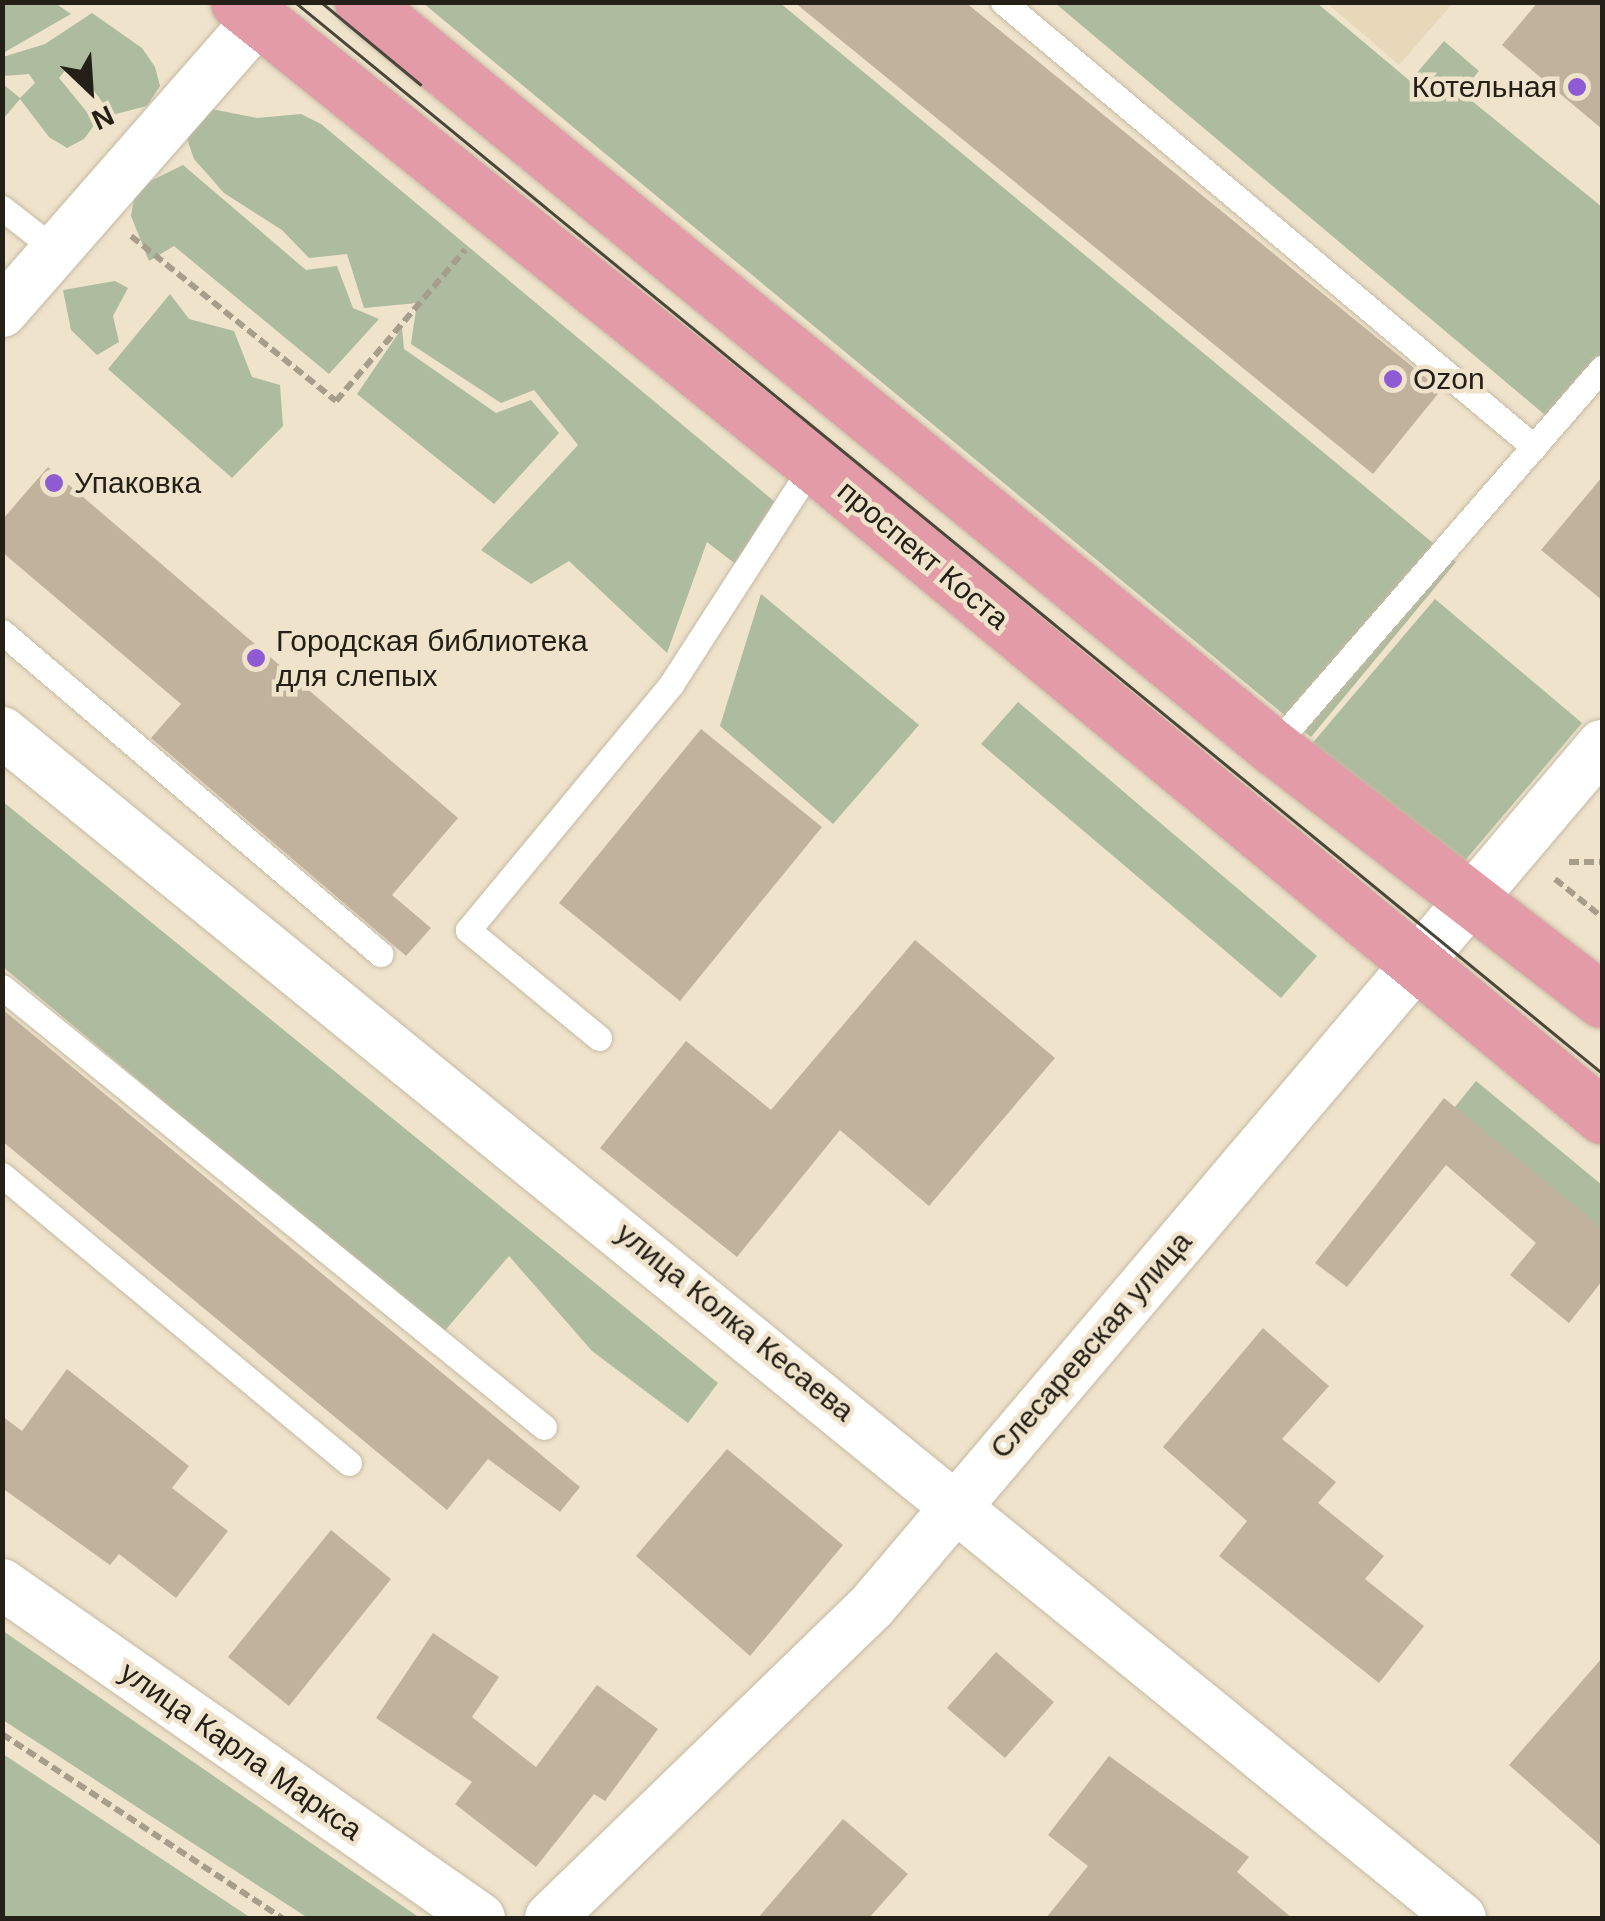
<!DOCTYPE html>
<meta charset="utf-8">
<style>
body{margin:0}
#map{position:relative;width:1605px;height:1921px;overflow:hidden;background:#efe3cc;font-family:Arial,sans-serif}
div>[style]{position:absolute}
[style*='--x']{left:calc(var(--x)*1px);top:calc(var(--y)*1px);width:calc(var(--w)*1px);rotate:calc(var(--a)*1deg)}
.built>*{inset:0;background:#e8d8ba}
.green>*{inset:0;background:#adbb9e}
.building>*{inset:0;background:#c1b29d}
.path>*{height:6px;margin-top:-3px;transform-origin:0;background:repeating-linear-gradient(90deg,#a69d8b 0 10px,transparent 0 15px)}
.roads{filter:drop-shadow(0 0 2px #c5baa3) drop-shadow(0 0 2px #c5baa3)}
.service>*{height:25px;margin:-12.5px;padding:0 12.5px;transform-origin:12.5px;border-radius:12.5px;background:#fff}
.minor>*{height:50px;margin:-25px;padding:0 25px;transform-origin:25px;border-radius:25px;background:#fff}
.primary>*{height:55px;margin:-27.5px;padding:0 27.5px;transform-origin:27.5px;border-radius:27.5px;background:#e39ca7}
.tram>*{height:2.5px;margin:-1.25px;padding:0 1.25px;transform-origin:1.25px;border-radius:1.25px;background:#4b463a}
.dots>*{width:28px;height:28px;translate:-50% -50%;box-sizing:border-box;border:5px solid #efe3cc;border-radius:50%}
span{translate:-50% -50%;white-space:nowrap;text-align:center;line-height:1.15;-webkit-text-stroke:9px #efe3cc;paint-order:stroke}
.poi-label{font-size:30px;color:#242017}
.right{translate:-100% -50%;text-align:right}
.left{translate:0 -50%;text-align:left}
.street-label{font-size:30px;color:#242017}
.frame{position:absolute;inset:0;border:5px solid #242017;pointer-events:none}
.north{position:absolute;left:40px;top:40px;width:100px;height:100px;-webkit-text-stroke:8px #efe3cc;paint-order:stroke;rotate:155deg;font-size:28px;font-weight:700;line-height:40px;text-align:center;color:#242017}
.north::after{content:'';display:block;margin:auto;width:35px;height:45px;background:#242017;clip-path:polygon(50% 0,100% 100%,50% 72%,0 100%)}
</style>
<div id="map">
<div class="built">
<i style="clip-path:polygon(1327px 3px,1453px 3px,1399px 65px)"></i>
</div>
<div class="green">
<i style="clip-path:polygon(3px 2px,55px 3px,71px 14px,3px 53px)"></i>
<i style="clip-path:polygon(423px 3px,780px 3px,1456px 562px,1311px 737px)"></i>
<i style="clip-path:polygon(1055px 3px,1317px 3px,1410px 81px,1444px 41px,1479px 71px,1461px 92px,1602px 207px,1602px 371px,1557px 425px)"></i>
<i style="clip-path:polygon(92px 13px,142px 48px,155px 67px,160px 86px,147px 106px,112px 115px,80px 72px,67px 68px,59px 78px,96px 123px,84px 139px,67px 148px,49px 137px,20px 99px,3px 119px,3px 84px,20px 98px,35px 83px,29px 74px,3px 76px,3px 57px,45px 44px)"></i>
<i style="clip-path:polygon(206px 108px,257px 118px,301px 114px,321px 124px,787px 512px,755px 579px,707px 542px,667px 653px,569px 561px,531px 584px,481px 550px,578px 445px,534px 390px,501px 403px,411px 344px,417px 303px,364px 308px,347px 254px,309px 258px,282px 230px,224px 193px,194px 159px,185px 133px)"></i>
<i style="clip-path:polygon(183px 165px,306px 270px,337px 266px,353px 308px,379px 319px,329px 374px,174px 246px,149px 261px,131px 216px,136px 188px)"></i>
<i style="clip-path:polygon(115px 281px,128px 288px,113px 316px,119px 342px,97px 355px,71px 330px,63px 290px)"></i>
<i style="clip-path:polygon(170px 294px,189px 319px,234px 331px,252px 377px,280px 385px,283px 426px,232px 478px,108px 369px)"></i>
<i style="clip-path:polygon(402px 328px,404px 349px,496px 413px,531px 400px,559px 433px,494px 504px,357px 394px)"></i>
<i style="clip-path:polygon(761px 594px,919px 725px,833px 824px,720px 726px)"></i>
<i style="clip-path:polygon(1435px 599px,1582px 723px,1451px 877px,1304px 753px)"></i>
<i style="clip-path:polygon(1018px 702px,1317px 956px,1281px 998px,981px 744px)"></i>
<i style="clip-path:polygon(2px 801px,718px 1383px,688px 1423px,592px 1351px,509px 1256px,442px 1334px,3px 967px)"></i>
<i style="clip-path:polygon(1476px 1081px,1602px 1185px,1602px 1273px,1433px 1134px)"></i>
<i style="clip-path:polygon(2px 1631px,3px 1631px,420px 1918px,308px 1918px,3px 1720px)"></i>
<i style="clip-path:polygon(2px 1754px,3px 1754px,251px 1918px,3px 1918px)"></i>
</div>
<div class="building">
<i style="clip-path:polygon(794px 2px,965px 2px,1441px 390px,1373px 474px)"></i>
<i style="clip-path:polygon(1538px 2px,1602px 2px,1602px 129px,1502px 45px)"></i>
<i style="clip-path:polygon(48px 467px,458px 818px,392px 895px,431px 928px,406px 956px,151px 738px,181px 704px,2px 552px,2px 520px)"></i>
<i style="clip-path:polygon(1602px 477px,1602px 600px,1541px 550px)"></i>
<i style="clip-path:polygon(701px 729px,822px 827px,680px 1001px,559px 903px)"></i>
<i style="clip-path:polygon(915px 940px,1055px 1058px,929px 1206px,840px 1130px,737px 1257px,600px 1148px,686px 1041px,771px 1110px)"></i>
<i style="clip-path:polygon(2px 1009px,580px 1487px,560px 1512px,488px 1459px,447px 1510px,2px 1141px)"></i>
<i style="clip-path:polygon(1444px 1098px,1602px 1228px,1602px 1281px,1569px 1323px,1510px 1275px,1536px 1243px,1446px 1165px,1347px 1287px,1315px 1263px)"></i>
<i style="clip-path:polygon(1263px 1328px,1329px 1386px,1282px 1439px,1336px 1482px,1318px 1503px,1384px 1556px,1365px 1579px,1424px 1626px,1379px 1683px,1219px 1556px,1247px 1521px,1163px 1447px)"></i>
<i style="clip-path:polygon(67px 1369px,189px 1466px,172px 1488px,228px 1531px,176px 1598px,119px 1554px,110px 1565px,2px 1488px,2px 1416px,22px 1431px)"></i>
<i style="clip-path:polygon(727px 1449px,843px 1545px,750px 1656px,636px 1556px)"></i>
<i style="clip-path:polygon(331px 1530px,391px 1579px,289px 1706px,228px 1657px)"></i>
<i style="clip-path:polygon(433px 1633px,499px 1677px,472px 1717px,536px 1767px,597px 1685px,658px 1729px,605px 1801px,594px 1794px,536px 1867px,455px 1804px,472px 1782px,376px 1718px)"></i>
<i style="clip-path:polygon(996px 1652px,1054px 1702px,1005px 1758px,947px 1708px)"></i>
<i style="clip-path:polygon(1602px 1658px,1602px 1847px,1509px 1765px)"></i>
<i style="clip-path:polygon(1109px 1756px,1249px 1857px,1237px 1872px,1292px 1918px,1046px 1918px,1088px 1866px,1048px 1835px)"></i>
<i style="clip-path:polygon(843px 1819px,908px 1874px,869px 1918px,758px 1918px)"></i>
</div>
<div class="path">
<i style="--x:131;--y:236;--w:263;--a:38.8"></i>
<i style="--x:336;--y:401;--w:199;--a:-49.5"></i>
<i style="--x:1569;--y:862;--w:33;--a:0"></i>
<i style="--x:1555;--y:879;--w:60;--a:39"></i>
<i style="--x:2;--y:1734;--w:335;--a:33.3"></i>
</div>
<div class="roads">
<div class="service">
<i style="--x:1003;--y:2;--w:693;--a:39.96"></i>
<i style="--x:2;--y:208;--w:68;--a:37.9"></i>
<i style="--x:2;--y:632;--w:497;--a:40.4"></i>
<i style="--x:1273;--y:747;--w:502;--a:-49.04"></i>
<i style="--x:2;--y:987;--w:698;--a:39.07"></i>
<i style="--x:599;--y:1038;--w:170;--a:-140.5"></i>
<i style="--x:468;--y:930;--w:320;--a:-50.4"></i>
<i style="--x:672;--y:683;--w:260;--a:-57.2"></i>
<i style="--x:2;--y:1175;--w:451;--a:39.7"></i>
</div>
<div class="minor">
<i style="--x:2;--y:312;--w:390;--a:-48.8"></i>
<i style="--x:2;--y:732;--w:1880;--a:39.11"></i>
<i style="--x:2;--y:1584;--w:583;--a:34.94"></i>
<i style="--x:550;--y:1918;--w:448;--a:-44.1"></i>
<i style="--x:872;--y:1606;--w:1129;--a:-49.71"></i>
</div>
<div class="primary">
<i style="--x:238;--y:2;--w:738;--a:38.78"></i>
<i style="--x:813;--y:464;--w:1024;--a:39.57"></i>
<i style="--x:362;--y:2;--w:1177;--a:39.28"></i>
<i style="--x:1273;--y:747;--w:415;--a:37.6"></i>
</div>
</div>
<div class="tram">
<i style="--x:295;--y:2;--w:1690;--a:39.33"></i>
<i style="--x:321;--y:2;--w:129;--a:39.6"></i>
</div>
<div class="dots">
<i style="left:1577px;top:87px;background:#8f5bd3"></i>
<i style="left:1393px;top:379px;background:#8f5bd3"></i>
<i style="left:54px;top:483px;background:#8f5bd3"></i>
<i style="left:256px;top:658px;background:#8f5bd3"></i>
</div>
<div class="poi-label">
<span class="right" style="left:1557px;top:87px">Котельная</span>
<span class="left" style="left:1413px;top:379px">Ozon</span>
<span class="left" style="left:74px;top:483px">Упаковка</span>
<span class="left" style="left:276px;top:658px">Городская библиотека<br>для слепых</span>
</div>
<div class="street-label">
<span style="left:923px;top:555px;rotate:40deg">проспект Коста</span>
<span style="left:735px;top:1322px;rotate:39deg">улица Колка Кесаева</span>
<span style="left:1091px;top:1345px;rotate:-49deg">Слесаревская улица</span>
<span style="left:241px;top:1751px;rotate:35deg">улица Карла Маркса</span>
</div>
<div class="frame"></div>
<div class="north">N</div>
</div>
